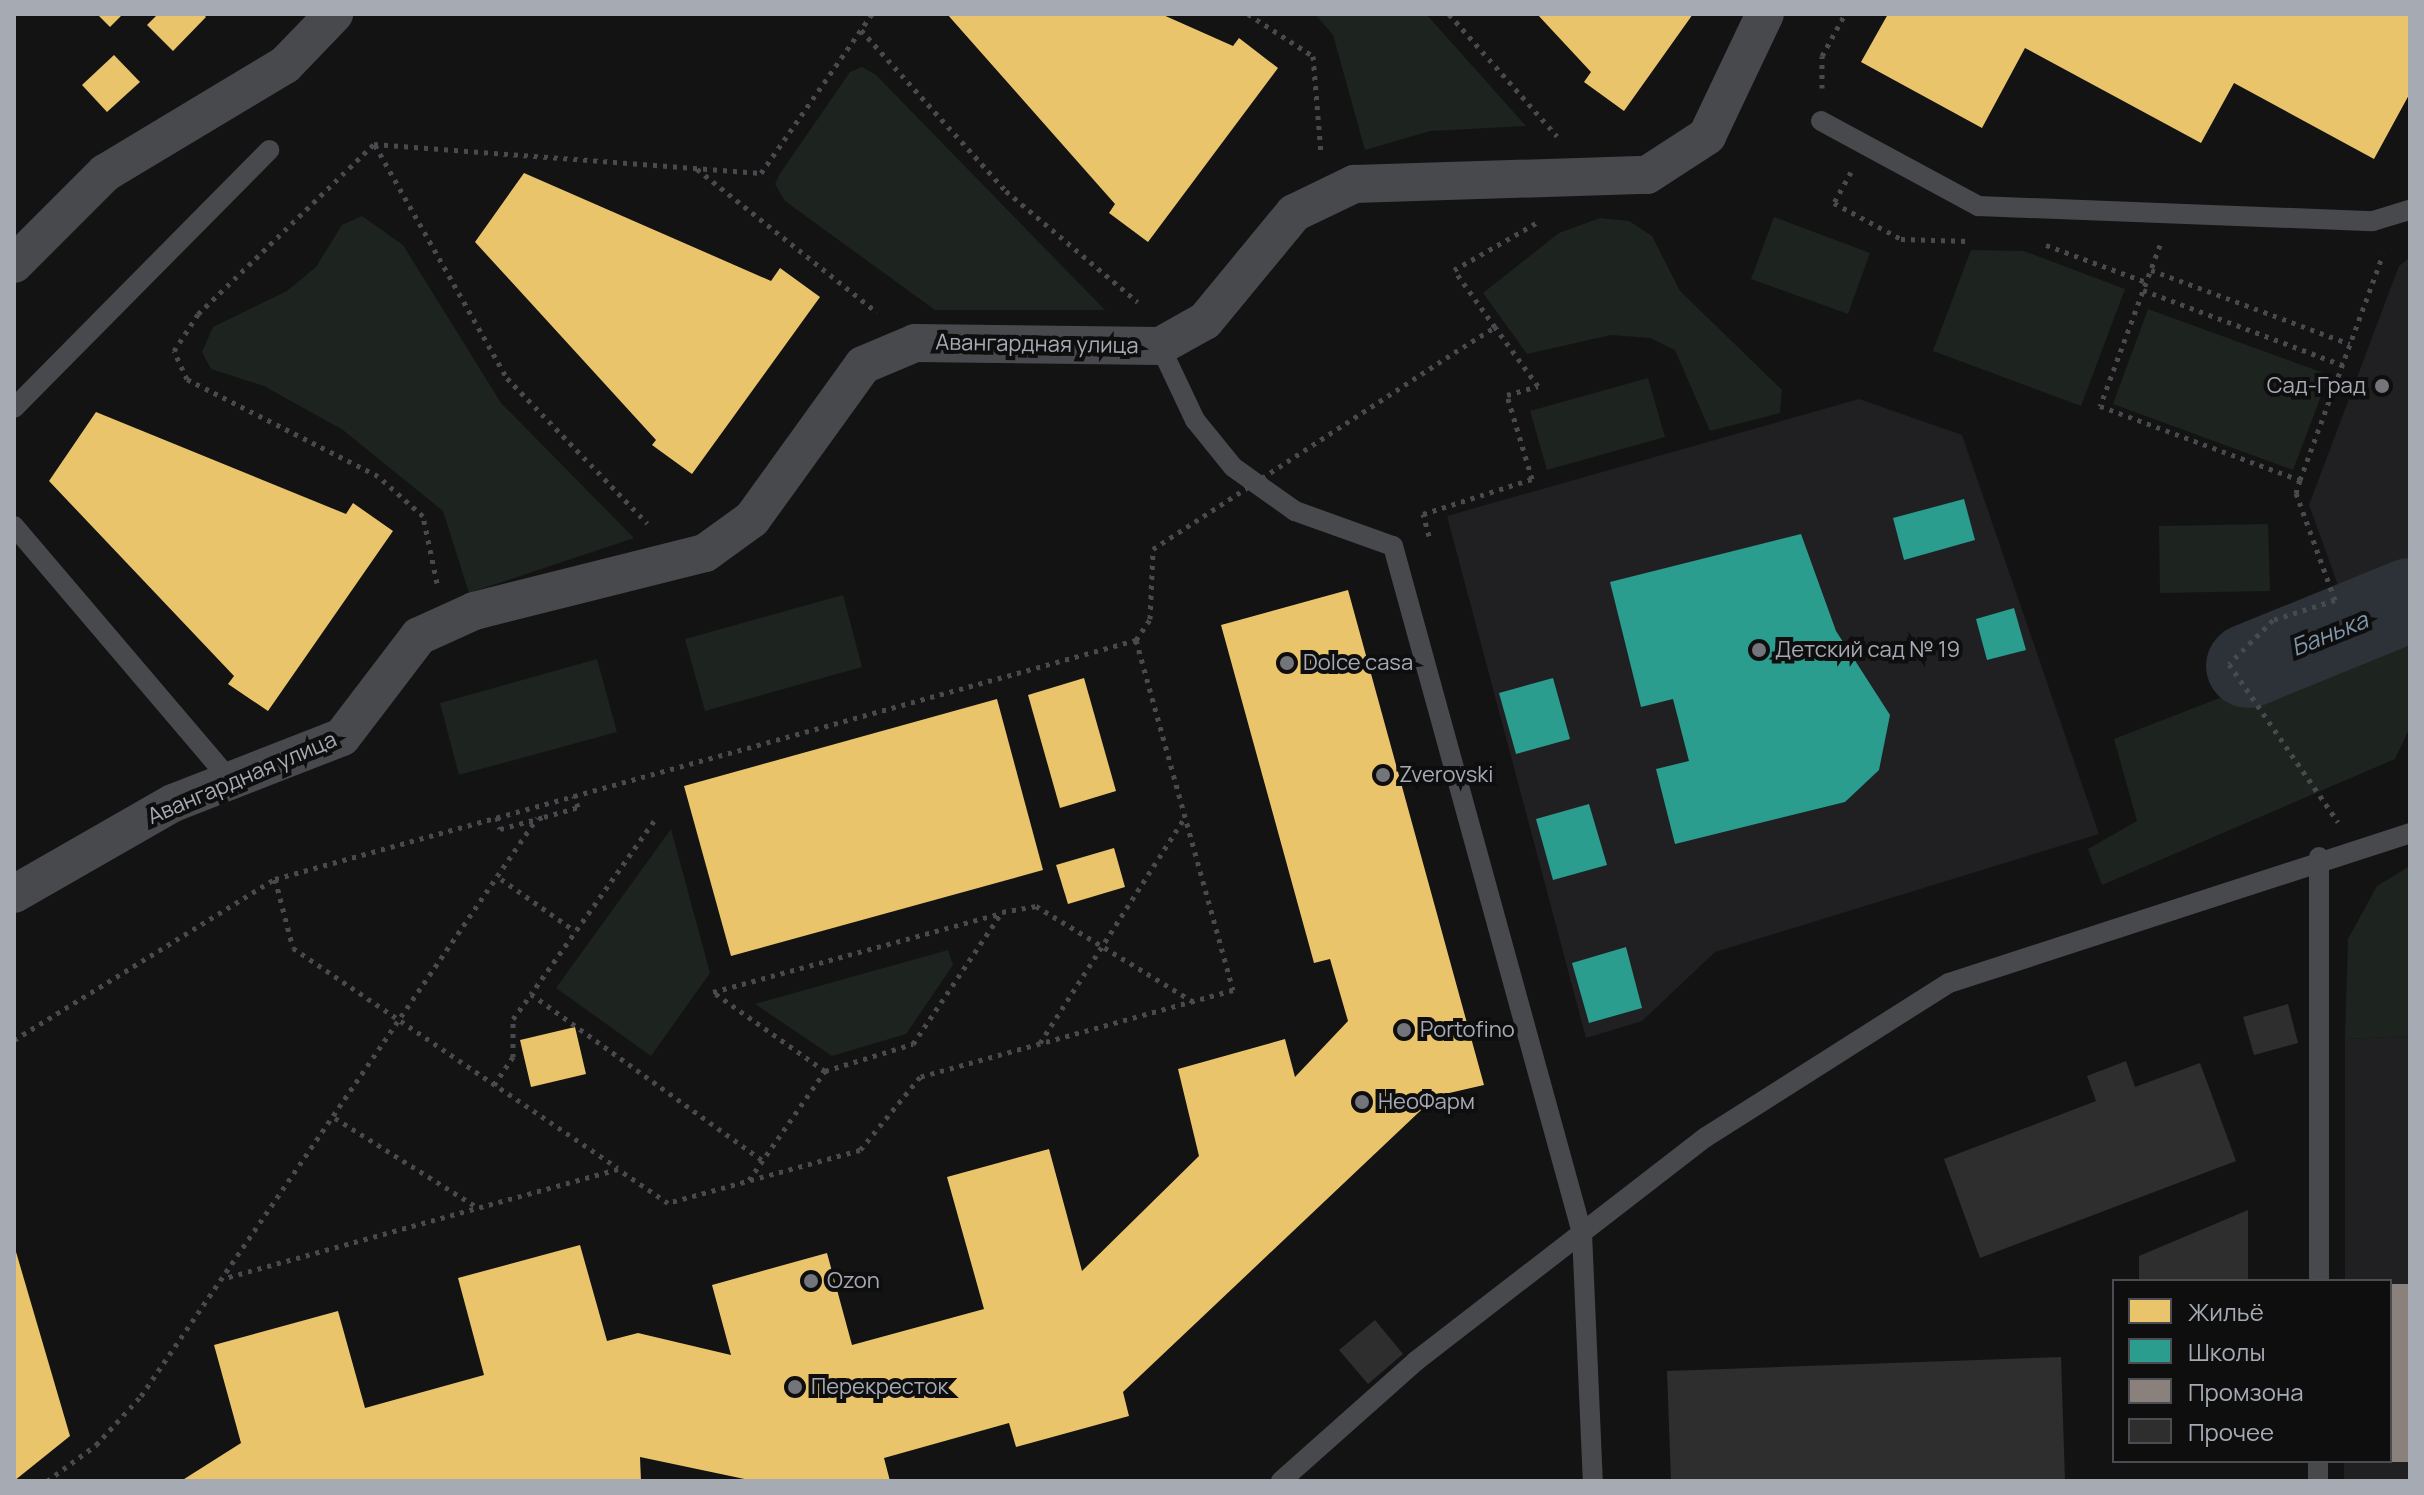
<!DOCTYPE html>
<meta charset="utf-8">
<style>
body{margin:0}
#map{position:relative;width:2424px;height:1495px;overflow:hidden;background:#131314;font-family:Manrope,sans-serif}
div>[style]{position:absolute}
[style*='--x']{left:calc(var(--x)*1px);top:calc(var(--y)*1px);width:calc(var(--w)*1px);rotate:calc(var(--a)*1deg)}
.built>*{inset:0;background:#202022}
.green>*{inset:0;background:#1d231e}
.homes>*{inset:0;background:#e9c46a}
.schools>*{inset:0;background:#2a9d8f}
.industry>*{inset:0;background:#8a817c}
.river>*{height:84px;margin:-42px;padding:0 42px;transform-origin:42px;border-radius:42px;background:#2c3237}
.building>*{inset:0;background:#2e2e2f}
.path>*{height:5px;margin-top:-2.5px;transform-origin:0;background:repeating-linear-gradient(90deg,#494a4d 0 4px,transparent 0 10px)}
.lane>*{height:20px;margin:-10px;padding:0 10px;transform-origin:10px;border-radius:10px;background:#48494c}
.street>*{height:38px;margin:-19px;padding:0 19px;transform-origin:19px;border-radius:19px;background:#48494c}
.path-bridge>*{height:5px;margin-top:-2.5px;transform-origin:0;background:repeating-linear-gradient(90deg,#494a4d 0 4px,transparent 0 10px)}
.dots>*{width:22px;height:22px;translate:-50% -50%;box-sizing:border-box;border:4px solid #0e0e0f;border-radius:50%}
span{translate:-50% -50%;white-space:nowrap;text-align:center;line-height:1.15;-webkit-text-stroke:8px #0e0e0f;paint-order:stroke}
.street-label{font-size:22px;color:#a6aab3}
.poi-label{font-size:22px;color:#a6aab3}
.right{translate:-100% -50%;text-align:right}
.left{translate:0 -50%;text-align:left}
.water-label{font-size:24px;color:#8196aa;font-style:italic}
.frame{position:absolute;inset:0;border:16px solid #a6aab3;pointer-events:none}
.legend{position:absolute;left:2112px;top:1279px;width:280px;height:184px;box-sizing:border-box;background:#0e0e0f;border:2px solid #4b4c51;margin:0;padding:10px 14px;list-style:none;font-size:24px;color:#a6aab3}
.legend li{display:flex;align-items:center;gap:16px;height:40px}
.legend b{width:40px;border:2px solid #4b4c51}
</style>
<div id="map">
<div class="built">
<i style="clip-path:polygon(2410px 257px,2410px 561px,2338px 585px,2309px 505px,2399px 266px)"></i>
<i style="clip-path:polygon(1859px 399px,1962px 435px,2099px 834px,1715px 952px,1642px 1021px,1586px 1038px,1447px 516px)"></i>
<i style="clip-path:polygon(2410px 1036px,2410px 1481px,2344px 1481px,2344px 1461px,2390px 1461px,2390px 1281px,2345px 1281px,2345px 1039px)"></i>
</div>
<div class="green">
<i style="clip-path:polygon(1315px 14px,1426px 14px,1526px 126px,1430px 131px,1365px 150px,1333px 35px)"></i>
<i style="clip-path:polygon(862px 67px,876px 75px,1105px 310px,935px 310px,785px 201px,775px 184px,779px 175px,850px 72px)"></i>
<i style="clip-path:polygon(362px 216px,403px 245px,501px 403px,634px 538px,469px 593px,443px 511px,343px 430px,264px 386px,211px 369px,202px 352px,213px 327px,287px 291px,316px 267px,342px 225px)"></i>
<i style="clip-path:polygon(1774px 217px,1870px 253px,1848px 314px,1751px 279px)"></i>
<i style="clip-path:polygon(1600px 218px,1629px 221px,1652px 236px,1680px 291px,1782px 390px,1780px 413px,1710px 431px,1675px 350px,1650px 338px,1611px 335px,1527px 354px,1483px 293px,1559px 233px)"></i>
<i style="clip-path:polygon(1971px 250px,2024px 251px,2125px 289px,2081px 406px,1933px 351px)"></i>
<i style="clip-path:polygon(2148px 309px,2329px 375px,2293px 470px,2113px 404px)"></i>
<i style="clip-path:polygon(1648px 378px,1665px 437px,1547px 470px,1530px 411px)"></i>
<i style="clip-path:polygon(2268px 524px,2270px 591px,2160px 593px,2159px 526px)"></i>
<i style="clip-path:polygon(843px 595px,862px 667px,705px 711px,685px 639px)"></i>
<i style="clip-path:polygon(2410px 624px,2410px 727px,2395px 759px,2102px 885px,2088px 849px,2137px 821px,2114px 739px)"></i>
<i style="clip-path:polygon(597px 659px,617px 732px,459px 775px,440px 703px)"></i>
<i style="clip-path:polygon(671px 829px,710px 973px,651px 1056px,556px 988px)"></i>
<i style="clip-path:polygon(2410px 866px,2410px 1036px,2345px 1039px,2348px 939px,2377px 886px)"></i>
<i style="clip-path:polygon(948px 950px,953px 965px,906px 1034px,832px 1056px,755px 1004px)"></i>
</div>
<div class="homes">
<i style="clip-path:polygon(97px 14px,123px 14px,110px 27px)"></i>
<i style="clip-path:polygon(158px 14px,203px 14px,206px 17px,173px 51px,147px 25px)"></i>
<i style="clip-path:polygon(947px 14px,1161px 14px,1233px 46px,1239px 38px,1278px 68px,1148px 242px,1109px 213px,1115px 204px)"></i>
<i style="clip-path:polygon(1537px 14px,1693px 14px,1624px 111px,1584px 82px,1591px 72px)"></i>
<i style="clip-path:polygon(1888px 14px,2410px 14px,2410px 93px,2374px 159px,2234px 83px,2201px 143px,2025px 48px,1982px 128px,1861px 62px)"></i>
<i style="clip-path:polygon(114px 55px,140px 82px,107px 112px,82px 85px)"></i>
<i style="clip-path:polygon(524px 173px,771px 281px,780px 268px,820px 297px,692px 474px,652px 445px,656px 440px,475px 242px)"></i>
<i style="clip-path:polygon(96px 412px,346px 514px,353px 503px,393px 531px,268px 711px,228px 684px,234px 676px,49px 481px)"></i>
<i style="clip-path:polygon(1348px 590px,1484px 1085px,1436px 1096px,1123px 1392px,1129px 1416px,1016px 1447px,1009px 1423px,884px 1458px,890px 1481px,754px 1481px,640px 1457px,641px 1481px,181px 1481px,241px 1443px,214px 1345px,338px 1311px,365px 1408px,484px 1375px,458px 1278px,580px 1245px,607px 1341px,638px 1333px,731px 1355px,712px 1285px,827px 1253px,852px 1345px,984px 1309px,947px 1177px,1049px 1149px,1082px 1271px,1199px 1156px,1178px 1069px,1285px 1039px,1295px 1077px,1348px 1021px,1330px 959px,1314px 963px,1221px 625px)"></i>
<i style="clip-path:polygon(1084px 678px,1116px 791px,1060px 808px,1028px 695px)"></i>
<i style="clip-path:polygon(997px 699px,1043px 870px,731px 956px,684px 786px)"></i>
<i style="clip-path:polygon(1114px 848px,1125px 887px,1068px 904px,1056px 865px)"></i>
<i style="clip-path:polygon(575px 1027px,586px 1074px,531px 1087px,520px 1040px)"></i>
<i style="clip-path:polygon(14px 1245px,70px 1436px,14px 1481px)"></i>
</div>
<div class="schools">
<i style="clip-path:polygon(1964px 499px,1975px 540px,1904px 560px,1893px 518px)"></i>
<i style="clip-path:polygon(1801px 534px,1836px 631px,1890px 715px,1879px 770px,1845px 802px,1675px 844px,1656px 769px,1689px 761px,1673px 699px,1641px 707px,1610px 582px)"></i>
<i style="clip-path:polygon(2014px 608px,2026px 650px,1987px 660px,1976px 619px)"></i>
<i style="clip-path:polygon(1553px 678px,1570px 739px,1516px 754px,1499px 693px)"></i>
<i style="clip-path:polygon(1589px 804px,1607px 865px,1553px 880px,1536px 819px)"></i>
<i style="clip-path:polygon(1626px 947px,1642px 1008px,1589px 1023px,1572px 963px)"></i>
</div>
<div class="industry">
<i style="clip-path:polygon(2390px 1284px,2410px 1284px,2410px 1462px,2390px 1462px)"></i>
</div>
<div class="river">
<i style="--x:2248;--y:666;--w:175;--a:-22.2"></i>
</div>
<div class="building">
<i style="clip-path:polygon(2288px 1004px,2298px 1043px,2254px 1055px,2243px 1017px)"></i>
<i style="clip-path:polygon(2126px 1061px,2135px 1087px,2200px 1063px,2236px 1161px,1980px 1258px,1944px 1159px,2096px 1101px,2087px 1076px)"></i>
<i style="clip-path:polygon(2248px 1210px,2248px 1281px,2139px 1281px,2139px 1256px)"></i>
<i style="clip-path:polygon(1375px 1320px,1403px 1354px,1368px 1384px,1339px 1350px)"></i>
<i style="clip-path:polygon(2061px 1357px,2065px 1481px,1671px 1481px,1667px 1371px)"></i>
</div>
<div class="path">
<i style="--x:1248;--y:14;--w:77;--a:32.9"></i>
<i style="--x:1313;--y:56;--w:98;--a:85.3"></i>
<i style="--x:1449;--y:14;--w:163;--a:48.5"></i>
<i style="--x:861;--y:30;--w:217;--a:48"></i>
<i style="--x:1006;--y:191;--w:172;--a:40.1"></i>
<i style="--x:1822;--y:88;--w:32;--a:-90"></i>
<i style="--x:1822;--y:56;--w:48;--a:-61.3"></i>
<i style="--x:375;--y:145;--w:268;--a:60.5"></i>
<i style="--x:507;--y:378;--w:202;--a:46"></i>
<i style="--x:697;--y:169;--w:230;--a:38.5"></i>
<i style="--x:1851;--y:172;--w:35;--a:119"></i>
<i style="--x:1834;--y:203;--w:76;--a:28.2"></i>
<i style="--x:1901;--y:239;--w:67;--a:1.7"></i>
<i style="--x:2046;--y:245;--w:107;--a:20.3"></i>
<i style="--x:2160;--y:245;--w:172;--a:110.4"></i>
<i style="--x:2100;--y:406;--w:213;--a:20.3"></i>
<i style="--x:2300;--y:480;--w:240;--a:-69.8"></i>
<i style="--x:2151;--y:270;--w:212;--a:20.4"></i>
<i style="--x:2143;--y:290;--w:214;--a:20.6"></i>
<i style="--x:1463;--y:347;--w:38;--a:-32"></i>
<i style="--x:1495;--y:327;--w:70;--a:-125.7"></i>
<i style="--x:1454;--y:270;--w:95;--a:-29.8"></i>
<i style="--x:2300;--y:480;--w:14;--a:107"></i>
<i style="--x:2296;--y:493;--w:114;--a:70"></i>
<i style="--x:2335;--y:600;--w:65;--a:162.1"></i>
<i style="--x:2273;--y:620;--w:62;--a:135"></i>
<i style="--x:2229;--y:664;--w:192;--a:55.4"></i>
<i style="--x:1429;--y:536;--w:23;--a:-105"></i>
<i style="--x:1423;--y:514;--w:114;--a:-17.8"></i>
<i style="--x:1532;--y:479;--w:88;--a:-106.6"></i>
<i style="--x:1507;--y:395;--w:32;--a:-16"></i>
<i style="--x:1538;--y:386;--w:73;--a:-126.1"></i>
<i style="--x:437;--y:583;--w:68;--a:-101.8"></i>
<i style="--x:423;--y:516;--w:60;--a:-138.4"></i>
<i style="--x:378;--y:476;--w:214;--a:-153.1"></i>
<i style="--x:187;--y:379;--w:31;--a:-115"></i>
<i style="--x:174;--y:351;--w:44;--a:-57"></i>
<i style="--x:198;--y:314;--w:245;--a:-44"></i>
<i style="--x:374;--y:144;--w:388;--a:4.3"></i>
<i style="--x:761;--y:173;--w:194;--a:-55.1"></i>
<i style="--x:1136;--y:640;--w:25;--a:-56"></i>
<i style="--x:497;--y:817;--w:12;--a:76"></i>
<i style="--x:500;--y:829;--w:46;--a:-15.3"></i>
<i style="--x:544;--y:817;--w:35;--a:-16"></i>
<i style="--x:578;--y:807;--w:12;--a:-110"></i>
<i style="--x:654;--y:821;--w:212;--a:125.4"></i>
<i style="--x:531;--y:994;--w:284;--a:35.7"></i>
<i style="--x:275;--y:879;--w:71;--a:75.4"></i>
<i style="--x:293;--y:948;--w:392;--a:34.1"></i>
<i style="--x:501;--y:879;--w:90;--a:35.1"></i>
<i style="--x:14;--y:1040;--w:307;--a:-31.7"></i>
<i style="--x:275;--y:879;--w:894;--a:-15.51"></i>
<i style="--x:1136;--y:640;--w:363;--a:74.5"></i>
<i style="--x:1233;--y:990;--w:325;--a:164.5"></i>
<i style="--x:920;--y:1077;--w:94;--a:129.4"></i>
<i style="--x:860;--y:1150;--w:199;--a:164.6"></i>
<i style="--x:668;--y:1203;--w:60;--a:-145.8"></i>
<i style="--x:618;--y:1169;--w:409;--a:164.5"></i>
<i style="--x:1040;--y:1043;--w:266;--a:-57.3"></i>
<i style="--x:825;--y:1071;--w:137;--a:-144.8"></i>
<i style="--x:713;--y:992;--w:299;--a:-15.3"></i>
<i style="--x:494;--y:1085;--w:34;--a:-56"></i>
<i style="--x:513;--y:1057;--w:38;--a:-90"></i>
<i style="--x:513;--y:1019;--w:31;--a:-54"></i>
<i style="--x:335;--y:1118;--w:168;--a:32.1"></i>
<i style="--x:749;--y:1180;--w:133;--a:-55.1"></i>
<i style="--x:825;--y:1071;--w:92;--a:-17.1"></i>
<i style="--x:913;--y:1044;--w:159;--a:-56"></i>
<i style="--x:1002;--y:912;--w:35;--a:-10"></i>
<i style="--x:1036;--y:906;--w:183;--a:31.3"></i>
<i style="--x:47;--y:1481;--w:61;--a:-36.3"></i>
<i style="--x:96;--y:1445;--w:67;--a:-47.4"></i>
<i style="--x:141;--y:1396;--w:701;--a:-55.58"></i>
</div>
<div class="lane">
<i style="--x:1821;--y:121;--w:179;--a:28.4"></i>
<i style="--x:1978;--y:206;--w:395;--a:2.2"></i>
<i style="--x:2373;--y:221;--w:39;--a:-17"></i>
<i style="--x:1160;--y:346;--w:82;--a:64.7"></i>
<i style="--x:1195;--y:420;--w:60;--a:51"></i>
<i style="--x:1233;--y:467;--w:76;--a:35.4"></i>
<i style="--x:1295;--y:511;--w:104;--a:19.7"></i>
<i style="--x:1393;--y:546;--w:713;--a:74.62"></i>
<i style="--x:1582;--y:1233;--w:248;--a:87.5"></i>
<i style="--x:14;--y:408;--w:363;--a:-45.3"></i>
<i style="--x:14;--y:526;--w:333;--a:49.6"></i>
<i style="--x:2319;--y:1281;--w:424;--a:-90"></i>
<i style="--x:1281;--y:1481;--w:181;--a:-41.6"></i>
<i style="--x:1416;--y:1361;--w:366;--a:-37.7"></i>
<i style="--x:1706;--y:1137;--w:288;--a:-32.4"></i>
<i style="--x:1949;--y:983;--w:485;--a:-18"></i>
<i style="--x:2318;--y:1481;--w:20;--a:-90"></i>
</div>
<div class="street">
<i style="--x:14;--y:264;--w:129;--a:-45"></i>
<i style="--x:105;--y:173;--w:210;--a:-31"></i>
<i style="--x:285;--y:65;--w:71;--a:-46.1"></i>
<i style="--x:14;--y:894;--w:183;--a:-29.8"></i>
<i style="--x:173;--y:803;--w:181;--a:-21.3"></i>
<i style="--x:342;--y:737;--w:127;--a:-52.7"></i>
<i style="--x:419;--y:636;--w:60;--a:-24.4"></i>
<i style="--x:474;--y:611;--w:238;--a:-14.1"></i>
<i style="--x:705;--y:553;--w:58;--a:-35.9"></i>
<i style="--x:752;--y:519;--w:190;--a:-54.2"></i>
<i style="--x:863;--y:365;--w:56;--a:-22.9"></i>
<i style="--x:915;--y:343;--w:245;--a:0.7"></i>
<i style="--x:1160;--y:346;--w:51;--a:-29.1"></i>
<i style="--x:1205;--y:321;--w:140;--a:-50.5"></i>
<i style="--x:1294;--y:213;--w:67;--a:-25.8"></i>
<i style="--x:1354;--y:184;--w:293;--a:-1.8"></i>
<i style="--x:1647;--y:175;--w:72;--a:-33"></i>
<i style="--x:1707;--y:136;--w:135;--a:-64.6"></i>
</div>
<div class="path-bridge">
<i style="--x:1150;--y:619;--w:70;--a:-87.5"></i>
<i style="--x:1153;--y:549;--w:370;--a:-33.1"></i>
</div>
<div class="dots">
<i style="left:2382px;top:386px;background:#73757b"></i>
<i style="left:1759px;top:650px;background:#73757b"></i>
<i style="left:1287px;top:663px;background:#73757b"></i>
<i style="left:1383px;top:775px;background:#73757b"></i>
<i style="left:1404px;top:1030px;background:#73757b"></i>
<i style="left:1362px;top:1102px;background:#73757b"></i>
<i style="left:811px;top:1281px;background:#73757b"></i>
<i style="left:795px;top:1387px;background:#73757b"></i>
</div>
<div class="street-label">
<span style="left:1037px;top:344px;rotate:1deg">Авангардная улица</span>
<span style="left:242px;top:778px;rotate:-23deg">Авангардная улица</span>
</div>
<div class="poi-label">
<span class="right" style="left:2366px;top:386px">Сад-Град</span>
<span class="left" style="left:1775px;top:650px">Детский сад № 19</span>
<span class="left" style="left:1303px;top:663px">Dolce casa</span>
<span class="left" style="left:1399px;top:775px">Zverovski</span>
<span class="left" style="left:1420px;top:1030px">Portofino</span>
<span class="left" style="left:1378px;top:1102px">НеоФарм</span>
<span class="left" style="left:827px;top:1281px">Ozon</span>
<span class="left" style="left:811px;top:1387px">Перекресток</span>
</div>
<div class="water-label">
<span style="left:2329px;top:633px;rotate:-22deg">Банька</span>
</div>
<div class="frame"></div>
<ul class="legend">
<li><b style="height:22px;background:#e9c46a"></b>Жильё</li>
<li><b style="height:22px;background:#2a9d8f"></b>Школы</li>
<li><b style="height:22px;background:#8a817c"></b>Промзона</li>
<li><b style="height:22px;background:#2e2e2f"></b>Прочее</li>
</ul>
</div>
